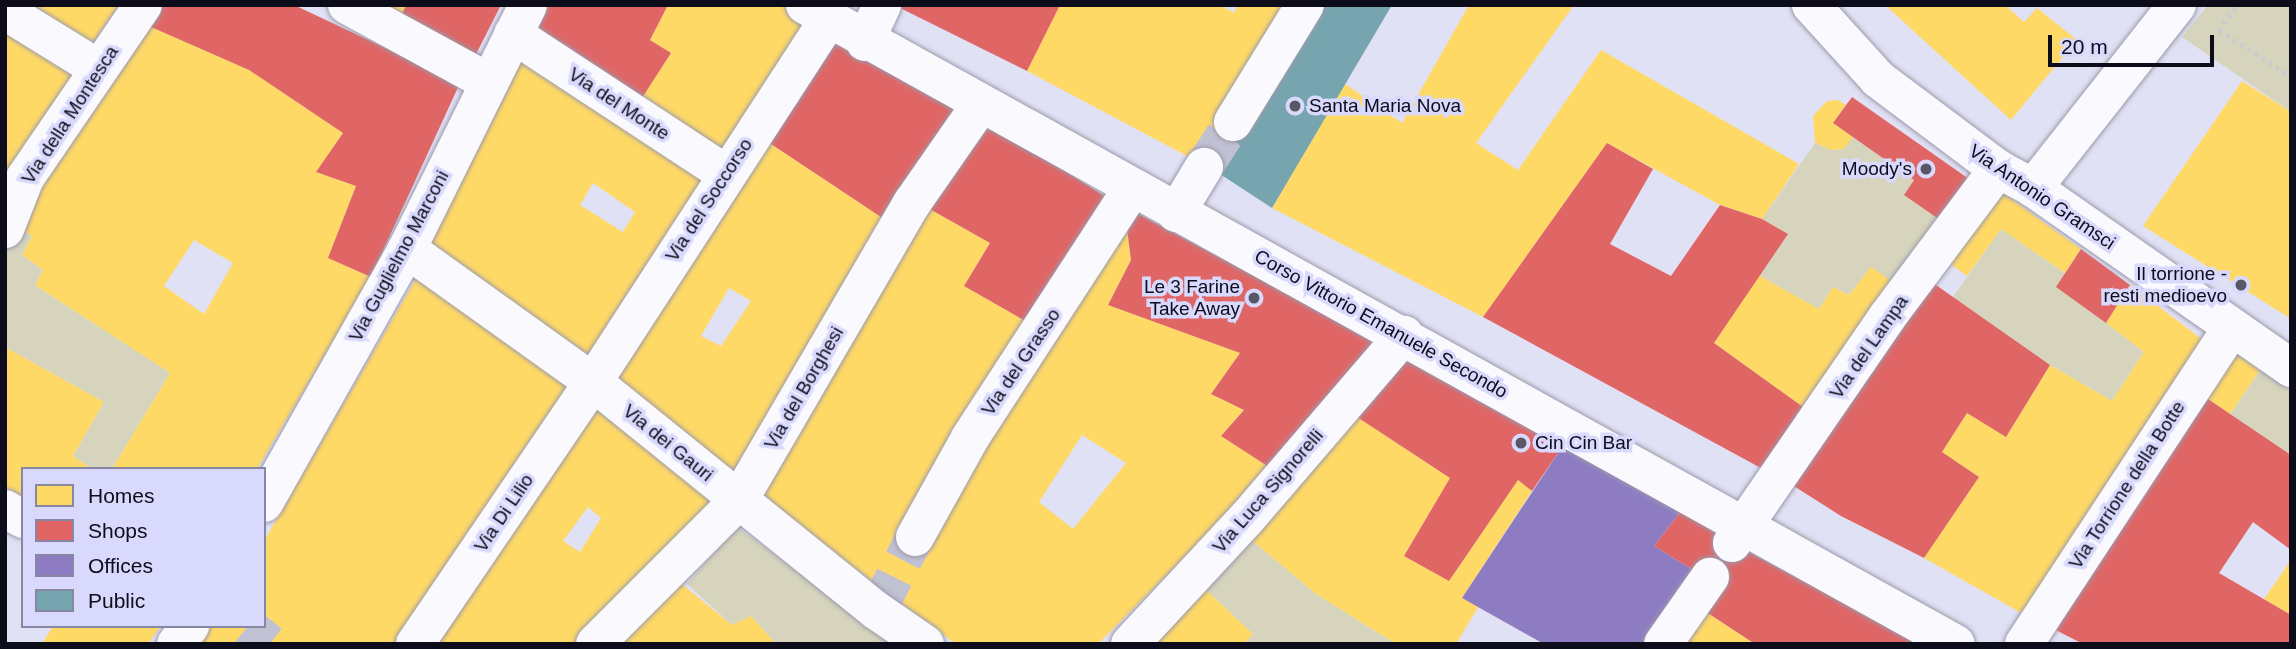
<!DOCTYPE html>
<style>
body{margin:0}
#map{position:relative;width:2296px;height:649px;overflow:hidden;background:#e1e1f5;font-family:Helvetica,sans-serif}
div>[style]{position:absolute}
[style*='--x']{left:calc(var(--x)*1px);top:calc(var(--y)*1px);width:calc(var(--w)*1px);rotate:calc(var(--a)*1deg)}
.green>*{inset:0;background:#d6d4bd}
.homes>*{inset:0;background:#ffd966}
.shops>*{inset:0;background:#e06666}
.offices>*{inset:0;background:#8e7cc3}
.public>*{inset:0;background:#76a5af}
.minor-tunnel>*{height:38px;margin-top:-19px;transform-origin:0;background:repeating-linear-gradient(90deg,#c1c1d4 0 38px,transparent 0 57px)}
.path>*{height:4.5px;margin-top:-2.25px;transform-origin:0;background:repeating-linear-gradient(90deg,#cacad0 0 3.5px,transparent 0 8.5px)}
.roads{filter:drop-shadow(0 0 2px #9b9aab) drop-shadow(0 0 2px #9b9aab)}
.minor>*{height:38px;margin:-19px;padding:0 19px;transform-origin:19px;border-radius:19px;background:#fafafe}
.dots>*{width:19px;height:19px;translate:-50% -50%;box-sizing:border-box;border:4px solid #d9d9fd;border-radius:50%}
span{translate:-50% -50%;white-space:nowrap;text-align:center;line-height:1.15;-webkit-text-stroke:7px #d9d9fd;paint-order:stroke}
.street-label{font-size:19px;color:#0d0c1a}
.poi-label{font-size:19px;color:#0d0c1a}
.left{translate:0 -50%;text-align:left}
.right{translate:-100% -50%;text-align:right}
.frame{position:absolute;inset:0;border:7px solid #0d0c1a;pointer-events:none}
.legend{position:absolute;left:21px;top:467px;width:245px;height:161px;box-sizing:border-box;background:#d9d9fd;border:2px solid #8787a2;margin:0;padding:9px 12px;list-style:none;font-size:21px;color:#0d0c1a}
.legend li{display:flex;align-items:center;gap:14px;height:35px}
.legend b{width:35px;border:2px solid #8787a2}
.scale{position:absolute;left:2048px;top:35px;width:166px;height:32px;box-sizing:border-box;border:4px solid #0d0c1a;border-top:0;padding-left:9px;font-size:21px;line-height:24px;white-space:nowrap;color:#0d0c1a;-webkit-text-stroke:5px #d9d9fd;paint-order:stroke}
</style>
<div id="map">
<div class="green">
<i style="clip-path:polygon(2208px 5px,2291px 5px,2291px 112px,2182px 37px)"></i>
<i style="clip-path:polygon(1853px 137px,1914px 180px,1904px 195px,1940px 220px,1894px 283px,1871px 268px,1849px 295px,1833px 287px,1819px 309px,1758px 275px,1787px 234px,1762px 219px,1815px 143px,1831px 150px,1843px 149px)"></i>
<i style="clip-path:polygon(16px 226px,32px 236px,22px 255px,43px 270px,35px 285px,170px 373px,112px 469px,92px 469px,73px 456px,104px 402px,5px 347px,5px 252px)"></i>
<i style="clip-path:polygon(2001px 229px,2065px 273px,2106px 323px,2144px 352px,2112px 401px,2050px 365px,1953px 297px)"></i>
<i style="clip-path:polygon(2260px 370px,2291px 391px,2291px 455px,2230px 414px)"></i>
<i style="clip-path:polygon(737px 527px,896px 644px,776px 644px,751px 616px,732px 625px,687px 584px)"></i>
<i style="clip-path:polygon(1249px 538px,1316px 594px,1396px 644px,1244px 644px,1253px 634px,1205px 589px)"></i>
</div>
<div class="homes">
<i style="clip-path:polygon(17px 5px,119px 5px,87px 51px)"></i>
<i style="clip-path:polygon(374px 5px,406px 5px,400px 19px)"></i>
<i style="clip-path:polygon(668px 5px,790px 5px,818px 23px,725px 161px,640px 101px,671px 53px,650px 40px)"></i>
<i style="clip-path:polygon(1060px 5px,1220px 5px,1234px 13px,1238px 5px,1296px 5px,1244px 128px,1217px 172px,1027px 71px)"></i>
<i style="clip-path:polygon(1469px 5px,1574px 5px,1476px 143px,1518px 170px,1601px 50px,1799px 164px,1762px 219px,1720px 205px,1607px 143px,1483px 317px,1272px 208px,1345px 84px,1402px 123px)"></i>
<i style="clip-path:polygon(1885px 5px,2005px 5px,2024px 22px,2037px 8px,2077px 40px,2011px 120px)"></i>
<i style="clip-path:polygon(5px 21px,85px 69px,5px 190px)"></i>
<i style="clip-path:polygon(evenodd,142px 23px,249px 70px,343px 133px,316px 172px,356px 186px,328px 258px,371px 277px,257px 469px,112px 469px,170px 373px,35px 285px,43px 270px,22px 255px,32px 236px,16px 226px,142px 23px,194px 240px,233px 263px,204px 314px,164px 286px,194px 240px)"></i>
<i style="clip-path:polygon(evenodd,523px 53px,714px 179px,590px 369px,423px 248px,523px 53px,593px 183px,635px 212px,623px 232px,580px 205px,593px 183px)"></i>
<i style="clip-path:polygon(2242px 81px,2291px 112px,2291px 319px,2143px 226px)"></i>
<i style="clip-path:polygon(1838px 100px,1846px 105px,1833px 123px,1853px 137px,1844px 149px,1831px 150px,1815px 143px,1813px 116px,1827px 101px)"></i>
<i style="clip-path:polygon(evenodd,762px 138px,890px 223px,735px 485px,605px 381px,762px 138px,729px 288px,751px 301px,721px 346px,701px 336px,729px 288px)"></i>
<i style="clip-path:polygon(1993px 186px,2081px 249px,2065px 273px,2001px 229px,1967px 276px,1941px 257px)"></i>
<i style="clip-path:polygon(evenodd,919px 203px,990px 243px,964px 286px,1034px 326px,1126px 221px,1131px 260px,1108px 305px,1240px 353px,1211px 394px,1244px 410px,1221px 436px,1272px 469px,1098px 644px,956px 644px,756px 494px,919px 203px,1082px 435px,1126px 463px,1073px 529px,1039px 502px,1082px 435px)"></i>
<i style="clip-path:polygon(1871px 267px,1894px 283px,1810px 412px,1714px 343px,1758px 275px,1819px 309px,1833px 287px,1849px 295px)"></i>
<i style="clip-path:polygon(421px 270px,578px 383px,403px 644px,189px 644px,204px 626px,264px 626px,264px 541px)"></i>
<i style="clip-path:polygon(2130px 285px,2207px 343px,2023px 614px,1924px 558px,1979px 477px,1942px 452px,1967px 413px,2006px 437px,2050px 365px,2112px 401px,2144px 352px,2106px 323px)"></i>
<i style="clip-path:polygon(5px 347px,104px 402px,73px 456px,92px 469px,23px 469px,23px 498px,5px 487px)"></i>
<i style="clip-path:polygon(2228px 349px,2260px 370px,2230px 414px,2199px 393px)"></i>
<i style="clip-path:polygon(evenodd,596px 393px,719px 497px,578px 644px,424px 644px,596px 393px,588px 507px,601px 518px,580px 552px,563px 541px,588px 507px)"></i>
<i style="clip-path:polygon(1354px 415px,1450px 478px,1404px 556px,1449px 581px,1518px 480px,1532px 491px,1462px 598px,1479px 606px,1456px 644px,1396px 644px,1316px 594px,1249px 538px)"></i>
<i style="clip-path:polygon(2291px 560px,2291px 615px,2264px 599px)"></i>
<i style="clip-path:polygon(672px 576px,732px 625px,751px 616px,776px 644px,604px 644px)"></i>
<i style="clip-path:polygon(1205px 589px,1253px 634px,1244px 644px,1152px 644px)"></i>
<i style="clip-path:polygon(1697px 606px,1755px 644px,1674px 644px)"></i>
<i style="clip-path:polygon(53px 626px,158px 626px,160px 627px,148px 644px,42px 644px)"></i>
</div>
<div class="shops">
<i style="clip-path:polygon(154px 5px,294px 5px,460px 83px,371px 277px,328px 258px,356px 186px,316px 172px,343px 133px,249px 70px,142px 23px)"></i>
<i style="clip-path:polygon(406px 5px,501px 5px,473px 60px,400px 19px)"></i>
<i style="clip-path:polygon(541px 5px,668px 5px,650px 40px,671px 53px,640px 101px,529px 29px)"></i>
<i style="clip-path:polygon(894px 5px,1060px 5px,1027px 71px)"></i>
<i style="clip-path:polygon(833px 34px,963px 114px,890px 223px,762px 138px)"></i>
<i style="clip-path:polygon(1852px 97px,1969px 179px,1940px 220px,1904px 195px,1914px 180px,1833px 123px)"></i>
<i style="clip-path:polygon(979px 117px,1111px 200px,1034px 326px,964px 286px,990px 243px,919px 203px)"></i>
<i style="clip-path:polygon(1607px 143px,1653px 169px,1610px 244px,1671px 276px,1720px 205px,1762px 219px,1788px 234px,1714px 343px,1810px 412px,1770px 473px,1483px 317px)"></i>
<i style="clip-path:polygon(1133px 211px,1375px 341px,1272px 469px,1221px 436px,1244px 410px,1211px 394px,1240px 353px,1108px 305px,1131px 260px,1126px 221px)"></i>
<i style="clip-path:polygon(2081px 249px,2130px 285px,2106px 323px,2056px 287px)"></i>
<i style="clip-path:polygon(1926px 278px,2050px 365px,2006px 437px,1967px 413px,1942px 452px,1979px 477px,1924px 558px,1841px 516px,1786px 481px)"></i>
<i style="clip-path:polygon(1409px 350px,1562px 447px,1532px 491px,1518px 480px,1449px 581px,1404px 556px,1450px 478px,1354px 415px)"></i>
<i style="clip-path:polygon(2199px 393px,2291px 455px,2291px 550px,2253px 522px,2219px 573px,2291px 615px,2291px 644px,2083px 644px,2046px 625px)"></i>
<i style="clip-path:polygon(1681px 511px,1732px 543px,1921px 644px,1755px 644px,1697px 606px,1693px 570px,1654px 546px)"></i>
</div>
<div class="offices">
<i style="clip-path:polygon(1562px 447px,1681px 511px,1654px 546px,1693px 570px,1645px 644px,1544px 644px,1462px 598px)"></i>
</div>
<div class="public">
<i style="clip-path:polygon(1317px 5px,1392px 5px,1272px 208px,1217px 172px)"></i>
</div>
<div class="minor-tunnel">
<i style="--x:1204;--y:167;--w:54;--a:-57.2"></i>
<i style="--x:877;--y:611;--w:83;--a:-62.8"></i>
<i style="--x:248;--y:626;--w:28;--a:39"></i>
</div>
<div class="path">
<i style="--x:2223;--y:24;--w:24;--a:-52"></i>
<i style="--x:2219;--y:30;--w:85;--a:32.6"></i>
</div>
<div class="roads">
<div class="minor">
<i style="--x:347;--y:5;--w:161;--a:28.6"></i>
<i style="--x:805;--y:5;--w:1316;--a:29.04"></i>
<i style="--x:1811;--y:5;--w:100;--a:47.8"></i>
<i style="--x:1878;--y:79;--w:150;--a:36.9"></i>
<i style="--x:1998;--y:169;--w:40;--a:28"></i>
<i style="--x:2033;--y:188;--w:315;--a:34.9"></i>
<i style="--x:5;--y:11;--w:110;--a:31.7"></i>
<i style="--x:513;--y:34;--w:254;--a:33.3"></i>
<i style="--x:865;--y:42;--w:41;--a:-65.3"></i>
<i style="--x:1233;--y:122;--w:137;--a:-58.4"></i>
<i style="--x:2033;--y:188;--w:233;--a:-51.8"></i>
<i style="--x:1176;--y:213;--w:54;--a:-58.7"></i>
<i style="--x:5;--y:229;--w:55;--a:-68.6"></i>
<i style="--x:25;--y:178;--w:209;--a:-55.7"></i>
<i style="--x:407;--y:249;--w:229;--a:35.6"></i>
<i style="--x:593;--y:382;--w:365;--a:38.9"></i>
<i style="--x:877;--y:611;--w:58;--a:34.5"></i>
<i style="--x:264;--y:503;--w:291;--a:-60.6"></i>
<i style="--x:407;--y:249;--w:272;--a:-63.6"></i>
<i style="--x:5;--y:509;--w:21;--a:29"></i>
<i style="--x:915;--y:537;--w:113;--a:-60.9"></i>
<i style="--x:970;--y:438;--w:296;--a:-57"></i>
<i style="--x:1732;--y:543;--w:275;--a:-55.5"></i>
<i style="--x:1888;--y:316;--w:184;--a:-53.2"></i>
<i style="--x:176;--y:644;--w:23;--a:-52"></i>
<i style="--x:415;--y:644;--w:317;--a:-55.8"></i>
<i style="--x:593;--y:382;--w:432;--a:-57"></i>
<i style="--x:595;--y:644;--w:204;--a:-45"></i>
<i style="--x:739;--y:500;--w:344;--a:-59.8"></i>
<i style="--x:912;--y:203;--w:119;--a:-55.2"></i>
<i style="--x:1130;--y:644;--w:173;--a:-47.1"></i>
<i style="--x:1248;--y:517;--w:240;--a:-49.4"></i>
<i style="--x:1663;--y:644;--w:82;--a:-55"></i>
<i style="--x:2024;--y:644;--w:379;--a:-56.7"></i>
</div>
</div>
<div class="dots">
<i style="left:1295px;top:106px;background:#575767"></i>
<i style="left:1926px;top:169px;background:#575767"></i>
<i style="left:2241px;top:285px;background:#575767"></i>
<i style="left:1254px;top:298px;background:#575767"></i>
<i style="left:1521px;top:443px;background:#575767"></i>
</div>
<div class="street-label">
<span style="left:619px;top:104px;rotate:33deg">Via del Monte</span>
<span style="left:70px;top:115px;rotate:-57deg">Via della Montesca</span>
<span style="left:2042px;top:197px;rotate:34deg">Via Antonio Gramsci</span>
<span style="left:709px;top:200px;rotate:-57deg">Via del Soccorso</span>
<span style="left:399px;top:256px;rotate:-62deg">Via Guglielmo Marconi</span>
<span style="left:1381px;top:324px;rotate:29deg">Corso Vittorio Emanuele Secondo</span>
<span style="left:1869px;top:347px;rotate:-55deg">Via del Lampa</span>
<span style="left:1021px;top:362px;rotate:-56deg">Via del Grasso</span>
<span style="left:804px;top:388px;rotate:-60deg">Via del Borghesi</span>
<span style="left:668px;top:443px;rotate:39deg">Via dei Gauri</span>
<span style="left:2127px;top:485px;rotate:-57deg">Via Torrione della Botte</span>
<span style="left:1268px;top:491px;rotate:-49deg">Via Luca Signorelli</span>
<span style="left:504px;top:513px;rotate:-56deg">Via Di Lilio</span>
</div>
<div class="poi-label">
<span class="left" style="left:1309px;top:106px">Santa Maria Nova</span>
<span class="right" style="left:1912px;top:169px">Moody's</span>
<span class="right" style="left:2227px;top:285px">Il torrione -<br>resti medioevo</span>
<span class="right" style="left:1240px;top:298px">Le 3 Farine<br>Take Away</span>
<span class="left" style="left:1535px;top:443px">Cin Cin Bar</span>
</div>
<div class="frame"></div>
<ul class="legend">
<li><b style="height:19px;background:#ffd966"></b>Homes</li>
<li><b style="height:19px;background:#e06666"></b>Shops</li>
<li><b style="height:19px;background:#8e7cc3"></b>Offices</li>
<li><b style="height:19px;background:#76a5af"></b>Public</li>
</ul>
<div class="scale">20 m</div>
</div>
